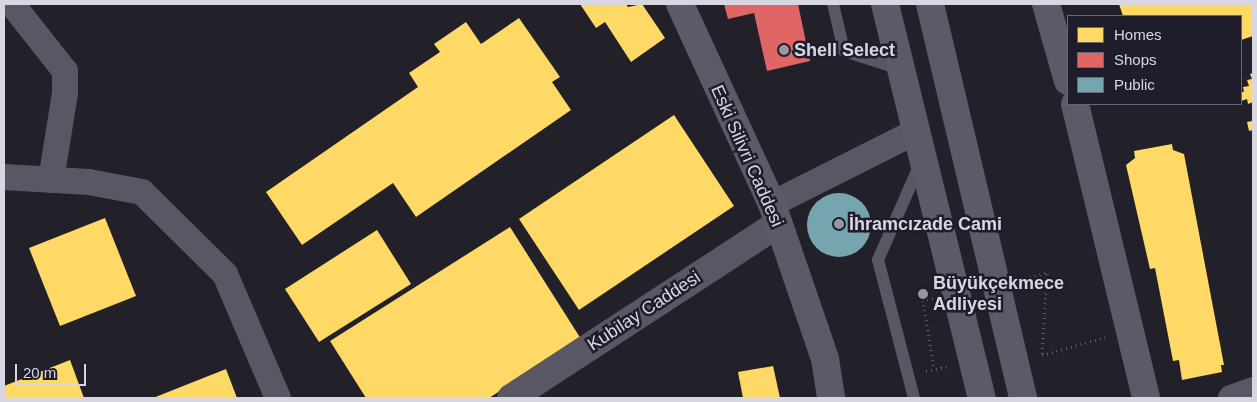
<!DOCTYPE html>
<meta charset="utf-8">
<style>
body{margin:0}
#map{position:relative;width:1257px;height:402px;overflow:hidden;background:#222028;font-family:Arial,sans-serif}
div>[style]{position:absolute}
[style*='--x']{left:calc(var(--x)*1px);top:calc(var(--y)*1px);width:calc(var(--w)*1px);rotate:calc(var(--a)*1deg)}
.homes>*{inset:0;background:#ffd966}
.shops>*{inset:0;background:#e06666}
.public>*{inset:0;background:#76a5af}
.round{border-radius:50%}
.path>*{height:3px;margin-top:-1.5px;transform-origin:0;background:repeating-linear-gradient(90deg,#5e5c67 0 1px,transparent 0 5px)}
.service>*{height:12px;margin:-6px;padding:0 6px;transform-origin:6px;border-radius:6px;background:#595764}
.minor>*{height:26px;margin:-13px;padding:0 13px;transform-origin:13px;border-radius:13px;background:#595764}
.tertiary>*{height:28px;margin:-14px;padding:0 14px;transform-origin:14px;border-radius:14px;background:#595764}
.secondary>*{height:28px;margin:-14px;padding:0 14px;transform-origin:14px;border-radius:14px;background:#5c5968}
.trunk>*{height:28px;margin:-14px;padding:0 14px;transform-origin:14px;border-radius:14px;background:#5c5a68}
.dots>*{width:14px;height:14px;translate:-50% -50%;box-sizing:border-box;border:2px solid #1f1d2c;border-radius:50%}
span{translate:-50% -50%;white-space:nowrap;text-align:center;line-height:1.15;-webkit-text-stroke:5px #1f1d2c;paint-order:stroke}
.poi-label{font-size:18px;color:#d8d7e1;font-weight:700}
.left{translate:0 -50%;text-align:left}
.street-label{font-size:18px;color:#d8d7e1}
.frame{position:absolute;inset:0;border:5px solid #d8d7e1;pointer-events:none}
.legend{position:absolute;left:1067px;top:15px;width:175px;height:90px;box-sizing:border-box;background:#1f1d2c;border:1px solid #696774;margin:0;padding:6px 9px;list-style:none;font-size:15px;color:#d8d7e1}
.legend li{display:flex;align-items:center;gap:10px;height:25px}
.legend b{width:25px;border:1px solid #696774}
.scale{position:absolute;left:15px;top:364px;width:71px;height:22px;box-sizing:border-box;border:2px solid #d8d7e1;border-top:0;padding-left:6px;font-size:15px;line-height:18px;white-space:nowrap;color:#d8d7e1;-webkit-text-stroke:4px #1f1d2c;paint-order:stroke}
</style>
<div id="map">
<div class="homes">
<i style="clip-path:polygon(580px 4px,626px 4px,628px 7px,642px 4px,665px 38px,631px 62px,605px 22px,596px 28px)"></i>
<i style="clip-path:polygon(1119px 4px,1253px 4px,1253px 36px,1241px 40px,1241px 16px,1123px 16px)"></i>
<i style="clip-path:polygon(519px 18px,560px 77px,552px 82px,571px 110px,416px 217px,393px 183px,302px 245px,266px 192px,418px 87px,409px 73px,440px 52px,434px 44px,466px 22px,481px 44px)"></i>
<i style="clip-path:polygon(1253px 73px,1253px 102px,1248px 104px,1247px 99px,1241px 101px,1241px 92px,1244px 92px,1243px 87px,1249px 86px,1247px 80px,1252px 79px,1250px 74px)"></i>
<i style="clip-path:polygon(674px 115px,734px 206px,579px 310px,519px 219px)"></i>
<i style="clip-path:polygon(1253px 115px,1253px 130px,1249px 131px,1247px 122px,1252px 121px)"></i>
<i style="clip-path:polygon(1172px 144px,1173px 150px,1184px 154px,1224px 365px,1221px 365px,1222px 372px,1182px 380px,1179px 360px,1173px 361px,1155px 268px,1150px 269px,1126px 165px,1135px 158px,1134px 151px)"></i>
<i style="clip-path:polygon(105px 218px,136px 296px,60px 326px,29px 248px)"></i>
<i style="clip-path:polygon(510px 227px,581px 339px,489px 398px,366px 398px,330px 341px)"></i>
<i style="clip-path:polygon(377px 230px,411px 284px,319px 342px,285px 289px)"></i>
<i style="clip-path:polygon(70px 360px,84px 398px,4px 398px,4px 386px)"></i>
<i style="clip-path:polygon(773px 366px,780px 398px,743px 398px,738px 372px)"></i>
<i style="clip-path:polygon(226px 369px,237px 398px,153px 398px)"></i>
</div>
<div class="shops">
<i style="clip-path:polygon(724px 4px,798px 4px,810px 61px,767px 71px,754px 13px,728px 19px)"></i>
</div>
<div class="public">
<i class="round" style="left:807px;top:193px;width:64px;height:64px"></i>
</div>
<div class="path">
<i style="--x:1020;--y:279;--w:28;--a:-13"></i>
<i style="--x:1047;--y:273;--w:82;--a:93.5"></i>
<i style="--x:933;--y:298;--w:10;--a:169"></i>
<i style="--x:923;--y:300;--w:70;--a:80.9"></i>
<i style="--x:1042;--y:355;--w:66;--a:-15.7"></i>
<i style="--x:926;--y:371;--w:24;--a:-12"></i>
</div>
<div class="service">
<i style="--x:833;--y:4;--w:48;--a:76.8"></i>
<i style="--x:844;--y:51;--w:59;--a:17.8"></i>
<i style="--x:914;--y:398;--w:143;--a:-104.6"></i>
<i style="--x:878;--y:260;--w:105;--a:-66.4"></i>
</div>
<div class="minor">
<i style="--x:12;--y:4;--w:85;--a:51.7"></i>
<i style="--x:65;--y:71;--w:22;--a:90"></i>
<i style="--x:65;--y:93;--w:88;--a:99.1"></i>
<i style="--x:4;--y:177;--w:85;--a:3.4"></i>
<i style="--x:89;--y:182;--w:54;--a:10.7"></i>
<i style="--x:142;--y:192;--w:117;--a:44.7"></i>
<i style="--x:225;--y:274;--w:135;--a:66.9"></i>
<i style="--x:772;--y:204;--w:162;--a:-26.7"></i>
<i style="--x:1231;--y:398;--w:23;--a:-20"></i>
</div>
<div class="tertiary">
<i style="--x:511;--y:398;--w:319;--a:-33.1"></i>
</div>
<div class="secondary">
<i style="--x:680;--y:4;--w:220;--a:65.3"></i>
<i style="--x:772;--y:204;--w:164;--a:71.1"></i>
<i style="--x:825;--y:359;--w:39;--a:81"></i>
<i style="--x:1046;--y:4;--w:80;--a:74.1"></i>
<i style="--x:1075;--y:104;--w:302;--a:76.4"></i>
</div>
<div class="trunk">
<i style="--x:885;--y:4;--w:406;--a:76.2"></i>
<i style="--x:930;--y:4;--w:405;--a:76.7"></i>
</div>
<div class="dots">
<i style="left:784px;top:50px;background:#9897a0"></i>
<i style="left:839px;top:224px;background:#9897a0"></i>
<i style="left:923px;top:294px;background:#9897a0"></i>
</div>
<div class="poi-label">
<span class="left" style="left:794px;top:50px">Shell Select</span>
<span class="left" style="left:849px;top:224px">İhramcızade Cami</span>
<span class="left" style="left:933px;top:294px">Büyükçekmece<br>Adliyesi</span>
</div>
<div class="street-label">
<span style="left:747px;top:156px;rotate:66deg">Eski Silivri Caddesi</span>
<span style="left:644px;top:311px;rotate:-33deg">Kubilay Caddesi</span>
</div>
<div class="frame"></div>
<ul class="legend">
<li><b style="height:14px;background:#ffd966"></b>Homes</li>
<li><b style="height:14px;background:#e06666"></b>Shops</li>
<li><b style="height:14px;background:#76a5af"></b>Public</li>
</ul>
<div class="scale">20 m</div>
</div>
